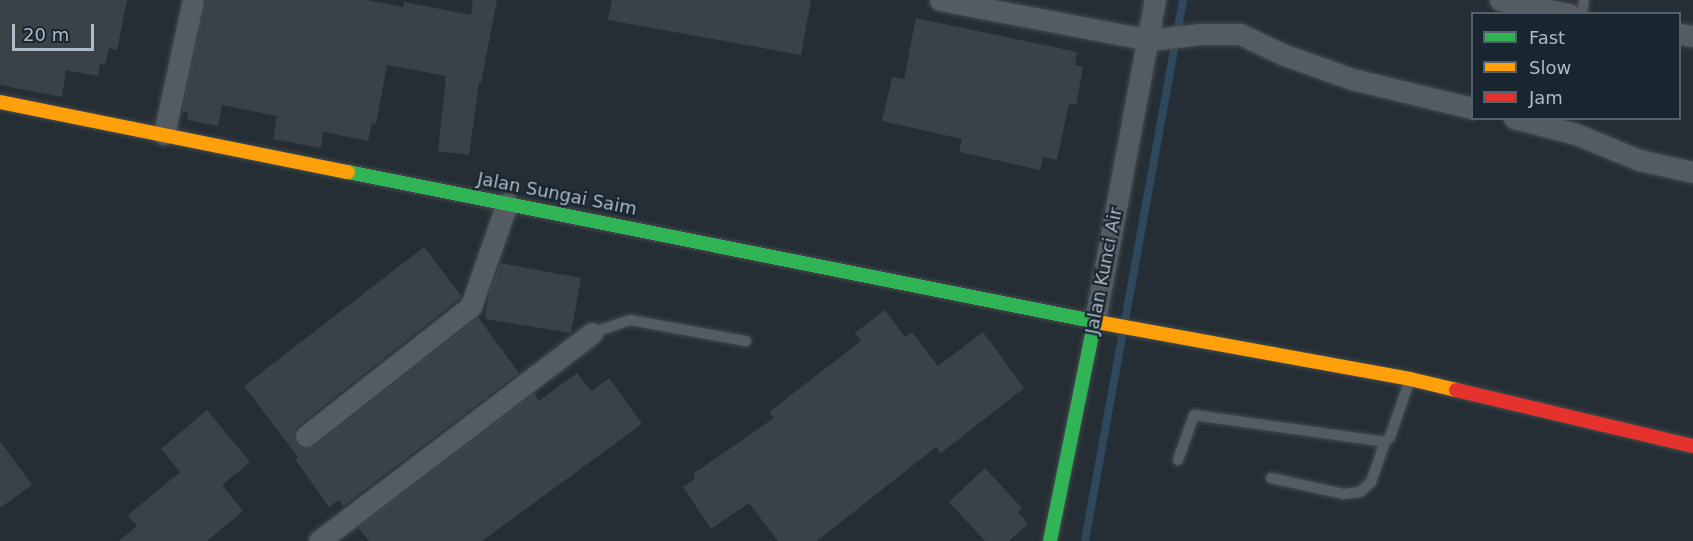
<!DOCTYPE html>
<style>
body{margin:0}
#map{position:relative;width:1693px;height:541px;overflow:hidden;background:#252e34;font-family:"DejaVu Sans",sans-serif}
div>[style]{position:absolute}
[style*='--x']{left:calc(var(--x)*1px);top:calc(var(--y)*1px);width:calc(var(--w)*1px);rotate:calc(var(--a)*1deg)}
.stream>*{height:8px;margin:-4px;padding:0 4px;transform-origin:4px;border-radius:4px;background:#2e495d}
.building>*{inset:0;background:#3a4248}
.roads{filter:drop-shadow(0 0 2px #434a4e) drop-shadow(0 0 2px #434a4e)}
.lane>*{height:10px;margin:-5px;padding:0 5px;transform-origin:5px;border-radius:5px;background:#545c62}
.street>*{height:21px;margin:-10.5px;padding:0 10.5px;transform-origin:10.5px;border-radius:10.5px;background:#545c62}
.fast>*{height:14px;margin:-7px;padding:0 7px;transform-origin:7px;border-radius:7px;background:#30b455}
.slow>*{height:14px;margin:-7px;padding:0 7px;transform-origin:7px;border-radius:7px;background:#ff9f0a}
.jam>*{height:14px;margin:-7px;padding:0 7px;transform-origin:7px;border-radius:7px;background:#e5322d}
span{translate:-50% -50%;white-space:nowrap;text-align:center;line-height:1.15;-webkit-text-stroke:4.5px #19252f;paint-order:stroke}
.street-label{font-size:18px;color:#adbbc7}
.legend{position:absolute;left:1471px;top:12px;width:210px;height:108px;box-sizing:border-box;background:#19252f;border:2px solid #54616c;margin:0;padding:8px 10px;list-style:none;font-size:18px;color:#adbbc7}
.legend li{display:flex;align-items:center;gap:12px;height:30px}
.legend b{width:30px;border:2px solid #54616c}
.scale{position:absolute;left:12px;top:24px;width:82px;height:27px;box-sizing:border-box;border:3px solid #adbbc7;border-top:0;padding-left:8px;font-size:18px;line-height:21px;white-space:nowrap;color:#adbbc7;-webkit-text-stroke:4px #19252f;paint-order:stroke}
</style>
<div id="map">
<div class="stream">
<i style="--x:1085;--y:541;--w:550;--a:-79.73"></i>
</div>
<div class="building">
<i style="clip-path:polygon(0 0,127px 0,117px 50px,109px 48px,105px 65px,100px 64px,98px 76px,66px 70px,62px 97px,0 85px)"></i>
<i style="clip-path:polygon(205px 0,366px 0,403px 7px,404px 2px,471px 15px,473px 0,497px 0,481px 83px,479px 83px,469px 155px,438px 151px,446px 76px,387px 65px,376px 124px,372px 123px,368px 141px,323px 132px,321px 148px,273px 139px,277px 116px,222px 105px,218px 126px,187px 120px,188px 113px,182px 111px)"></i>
<i style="clip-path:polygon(612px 0,811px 0,801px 55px,608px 20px)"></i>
<i style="clip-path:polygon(916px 18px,1077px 52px,1075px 65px,1083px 67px,1076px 105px,1069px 103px,1057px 160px,1043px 157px,1040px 170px,959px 152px,962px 139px,882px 121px,892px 77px,904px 79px)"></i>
<i style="clip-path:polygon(424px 247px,461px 295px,460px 298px,298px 426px,294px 432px,296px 443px,302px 448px,314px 446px,478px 317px,519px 373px,343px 506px,339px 500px,329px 507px,295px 459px,298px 457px,244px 386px)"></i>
<i style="clip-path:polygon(500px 263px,581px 278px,571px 333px,485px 319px,489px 292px)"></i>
<i style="clip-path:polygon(885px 310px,905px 337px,912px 332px,938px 366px,983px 332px,1024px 388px,941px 453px,936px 447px,817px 541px,778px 541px,749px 503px,711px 529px,683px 487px,695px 479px,693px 474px,774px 418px,769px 412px,861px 341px,855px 333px)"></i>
<i style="clip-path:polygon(577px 373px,591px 391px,609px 378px,642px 424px,482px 541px,369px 541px,358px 527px,534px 393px,539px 401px)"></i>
<i style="clip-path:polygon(207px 410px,250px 462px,222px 485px,243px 511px,207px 541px,119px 541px,137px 526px,128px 515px,180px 472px,161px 449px)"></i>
<i style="clip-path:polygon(0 441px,32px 485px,0 508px)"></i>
<i style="clip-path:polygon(985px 468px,1022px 508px,1018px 512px,1028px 524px,1009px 541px,985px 541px,949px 502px)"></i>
</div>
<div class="roads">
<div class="lane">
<i style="--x:1582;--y:14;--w:14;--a:-82"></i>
<i style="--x:592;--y:333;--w:40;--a:-18.9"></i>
<i style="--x:630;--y:320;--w:118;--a:10.3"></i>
<i style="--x:1178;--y:460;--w:48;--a:-70.4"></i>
<i style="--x:1194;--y:415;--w:193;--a:8"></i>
<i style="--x:1385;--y:442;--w:7;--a:-45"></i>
<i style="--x:1390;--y:437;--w:58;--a:-70.9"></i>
<i style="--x:1271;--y:478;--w:75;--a:12.4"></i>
<i style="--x:1344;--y:494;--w:16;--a:-7"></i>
<i style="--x:1360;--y:492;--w:15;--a:-42"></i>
<i style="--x:1371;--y:482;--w:42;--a:-70.7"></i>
</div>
<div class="street">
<i style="--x:940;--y:0;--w:213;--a:10.8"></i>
<i style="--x:1149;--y:40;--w:52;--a:-6.6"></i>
<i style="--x:1201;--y:34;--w:39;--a:0"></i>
<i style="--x:1240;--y:34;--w:47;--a:25.5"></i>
<i style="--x:1282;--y:54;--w:74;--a:19.7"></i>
<i style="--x:1352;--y:79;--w:123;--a:13.6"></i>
<i style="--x:1500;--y:0;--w:70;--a:11.5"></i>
<i style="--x:1680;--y:34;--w:13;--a:9"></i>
<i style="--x:1514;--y:118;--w:64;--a:14.5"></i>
<i style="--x:1576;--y:134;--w:68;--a:22.4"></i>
<i style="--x:1639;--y:160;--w:55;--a:12.5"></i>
<i style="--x:164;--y:134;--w:137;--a:-77.8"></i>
<i style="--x:1095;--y:320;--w:326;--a:-79.4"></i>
<i style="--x:306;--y:436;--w:210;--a:-38.2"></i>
<i style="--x:471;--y:306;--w:109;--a:-70.7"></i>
<i style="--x:319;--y:541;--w:343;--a:-37.3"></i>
</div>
<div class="fast">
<i style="--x:348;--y:172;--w:764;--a:11.32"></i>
<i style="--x:1050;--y:541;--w:226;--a:-78.5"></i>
</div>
<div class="slow">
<i style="--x:0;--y:102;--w:355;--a:11.4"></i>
<i style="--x:1097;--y:322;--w:318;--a:10.3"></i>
<i style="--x:1410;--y:379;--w:47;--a:13.4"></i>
</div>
<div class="jam">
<i style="--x:1456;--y:390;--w:244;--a:13.3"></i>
</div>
</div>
<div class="street-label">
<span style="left:557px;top:194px;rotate:11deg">Jalan Sungai Saim</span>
<span style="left:1104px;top:271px;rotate:-79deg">Jalan Kunci Air</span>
</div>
<ul class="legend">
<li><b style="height:8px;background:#30b455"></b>Fast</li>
<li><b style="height:8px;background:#ff9f0a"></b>Slow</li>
<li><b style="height:8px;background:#e5322d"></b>Jam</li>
</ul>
<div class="scale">20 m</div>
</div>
